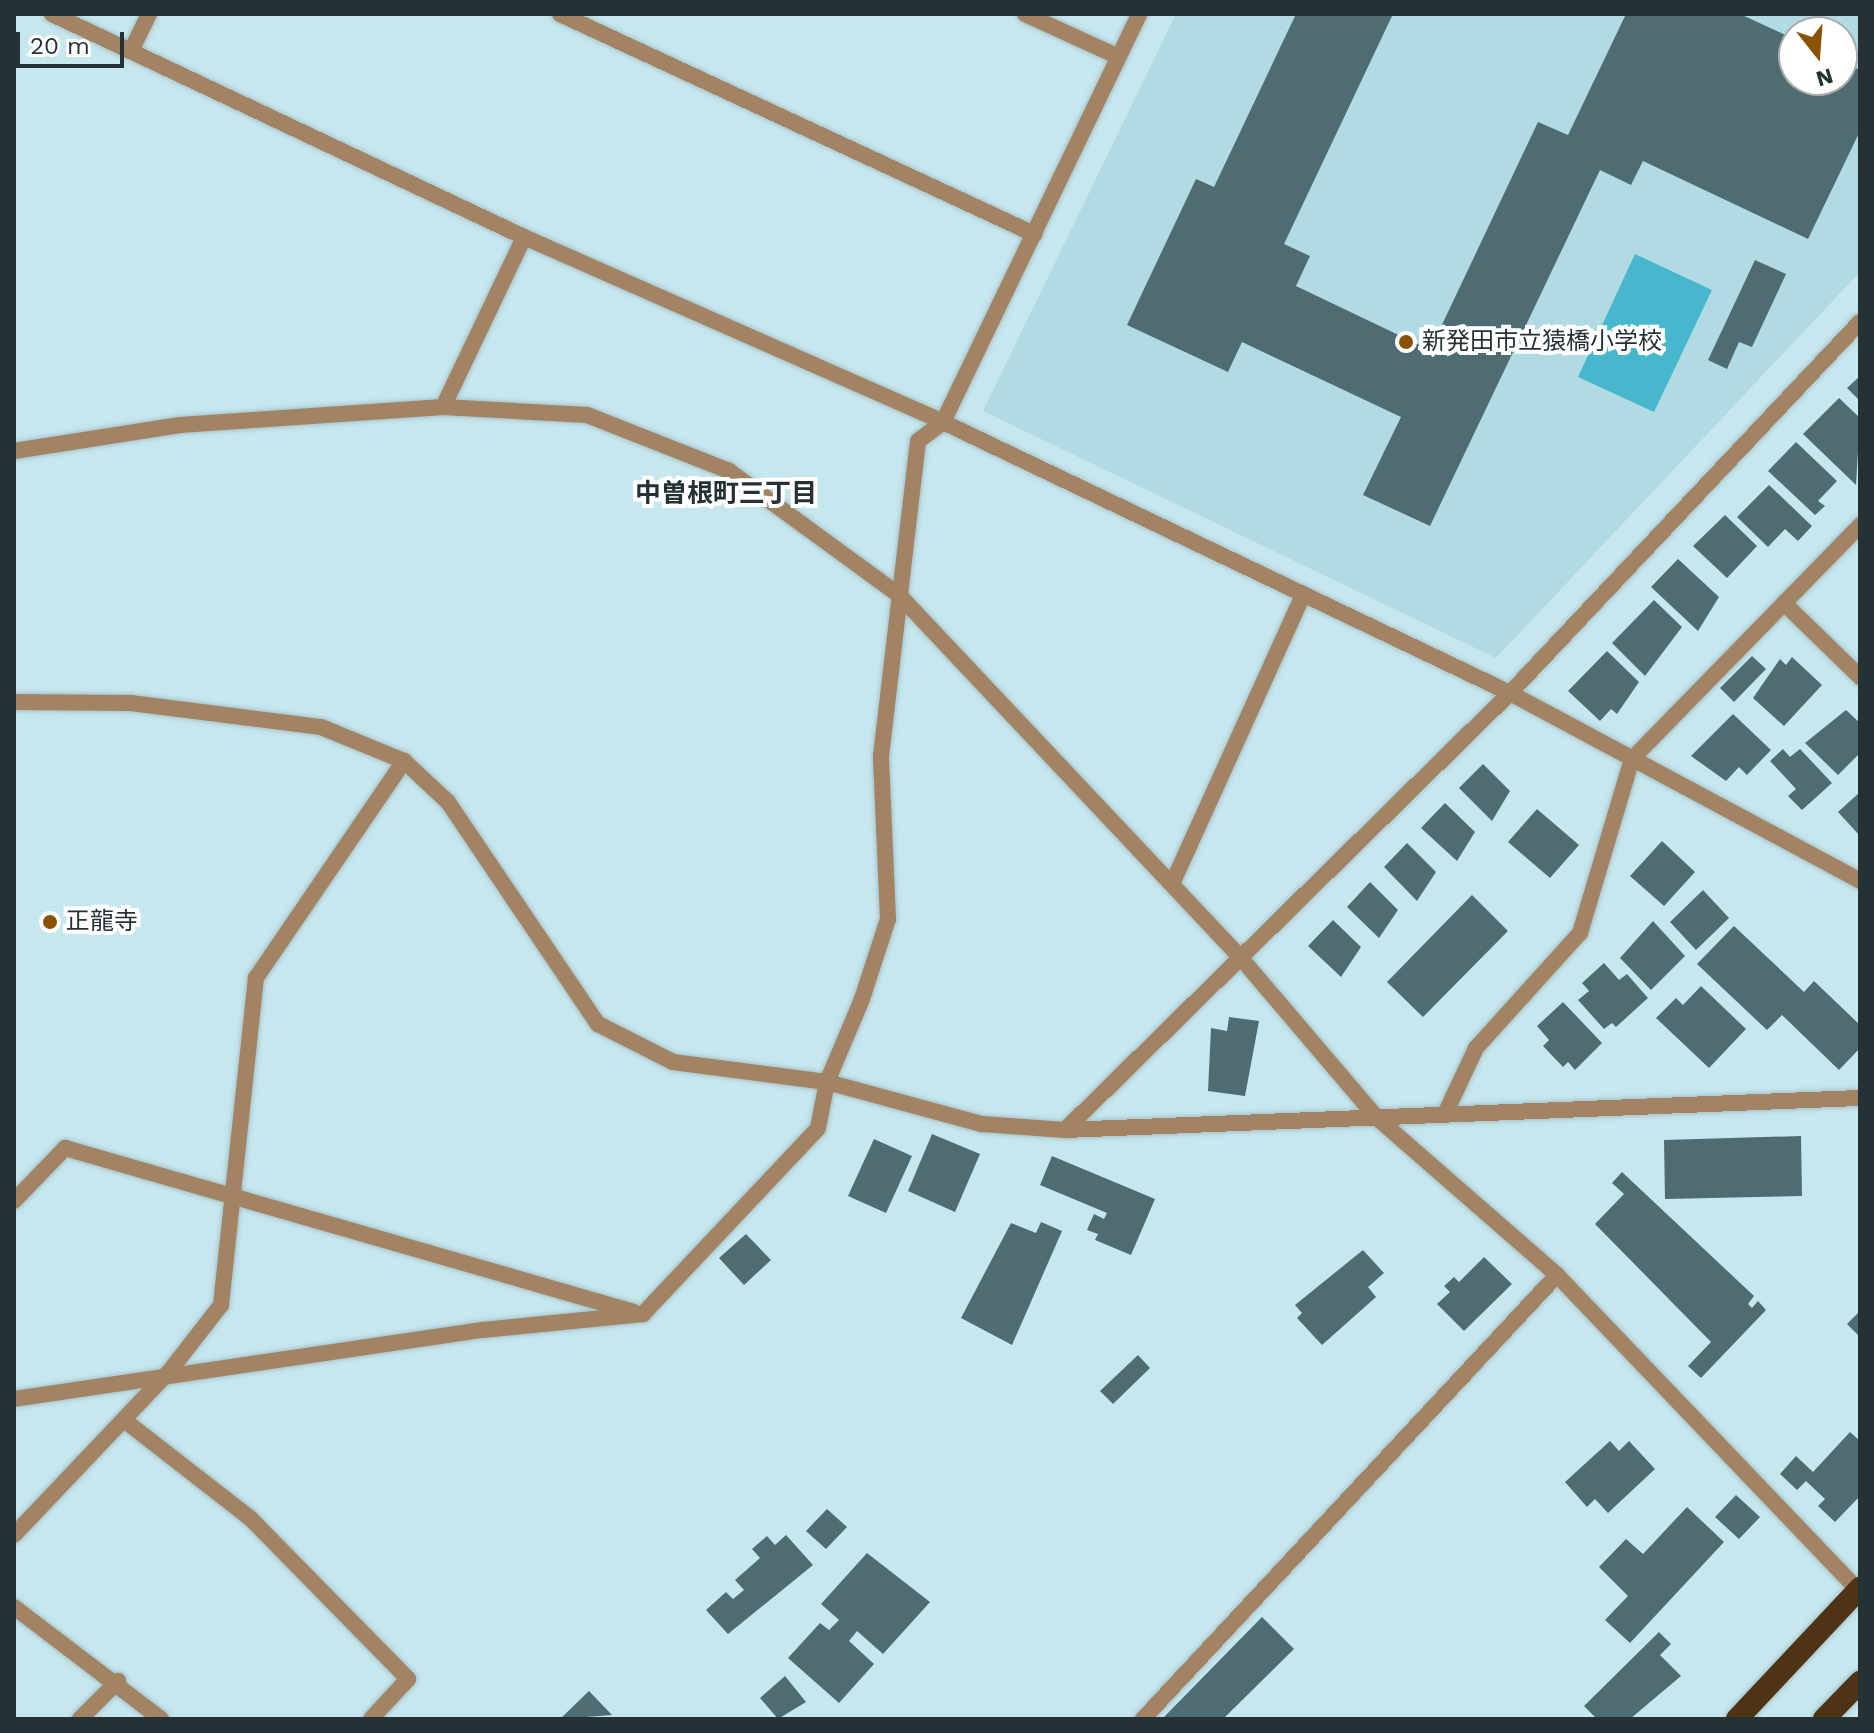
<!DOCTYPE html>
<meta charset="utf-8">
<style>
body{margin:0}
#map{position:relative;width:1874px;height:1733px;overflow:hidden;background:#c7e7ee;font-family:"Work Sans","Noto Sans JP",sans-serif}
div>[style]{position:absolute}
[style*='--x']{left:calc(var(--x)*1px);top:calc(var(--y)*1px);width:calc(var(--w)*1px);rotate:calc(var(--a)*1deg)}
.built>*{inset:0;background:#b2dae3}
.water>*{inset:0;background:#48b7cd}
.building>*{inset:0;background:#506c73}
.roads{filter:drop-shadow(0 0 2px #a7c3c9) drop-shadow(0 0 2px #a7c3c9)}
.minor>*{height:16px;margin:-8px;padding:0 8px;transform-origin:8px;border-radius:8px;background:#a28464}
.tertiary>*{height:16px;margin:-8px;padding:0 8px;transform-origin:8px;border-radius:8px;background:#a28464}
.trunk>*{height:22px;margin:-11px;padding:0 11px;transform-origin:11px;border-radius:11px;background:#4e3314}
.dots>*{width:22px;height:22px;translate:-50% -50%;box-sizing:border-box;border:4px solid #fff;border-radius:50%}
span{translate:-50% -50%;white-space:nowrap;text-align:center;line-height:1.15;-webkit-text-stroke:8px #fff;paint-order:stroke}
.poi-label{font-size:24px;color:#253134}
.left{translate:0 -50%;text-align:left}
.neighbourhood-label{font-size:26px;color:#253134;font-weight:700}
.frame{position:absolute;inset:0;border:16px solid #253134;pointer-events:none}
.north{position:absolute;left:1778px;top:16px;width:80px;height:80px;box-sizing:border-box;background:#fff;border:2px solid #a8adae;border-radius:50%;rotate:163deg;font-size:22px;font-weight:700;line-height:32px;text-align:center;color:#253134}
.north::after{content:'';display:block;margin:auto;width:28px;height:36px;background:#895302;clip-path:polygon(50% 0,100% 100%,50% 72%,0 100%)}
.scale{position:absolute;left:16px;top:32px;width:108px;height:36px;box-sizing:border-box;border:4px solid #253134;border-top:0;padding-left:10px;font-size:24px;line-height:28px;white-space:nowrap;color:#253134;-webkit-text-stroke:6px #fff;paint-order:stroke}
</style>
<div id="map">
<div class="built">
<i style="clip-path:polygon(evenodd,1176px 14px,1860px 14px,1860px 272px,1496px 658px,983px 411px,1176px 14px,1794px 32px,1842px 32px,1842px 80px,1794px 80px,1794px 32px)"></i>
</div>
<div class="water">
<i style="clip-path:polygon(1635px 254px,1712px 290px,1654px 412px,1578px 377px)"></i>
</div>
<div class="building">
<i style="clip-path:polygon(1296px 14px,1393px 14px,1284px 244px,1310px 256px,1296px 286px,1430px 350px,1538px 122px,1568px 135px,1626px 14px,1740px 14px,1794px 39px,1794px 80px,1842px 80px,1842px 62px,1860px 70px,1860px 131px,1808px 239px,1643px 161px,1631px 185px,1600px 170px,1430px 526px,1363px 495px,1401px 417px,1242px 342px,1228px 372px,1127px 325px,1196px 179px,1214px 187px)"></i>
<i style="clip-path:polygon(1755px 260px,1786px 274px,1752px 347px,1739px 342px,1727px 369px,1708px 360px)"></i>
<i style="clip-path:polygon(1860px 376px,1860px 401px,1847px 388px)"></i>
<i style="clip-path:polygon(1839px 398px,1860px 418px,1856px 485px,1803px 434px)"></i>
<i style="clip-path:polygon(1796px 442px,1837px 481px,1818px 501px,1825px 506px,1815px 515px,1768px 471px)"></i>
<i style="clip-path:polygon(1769px 485px,1812px 526px,1798px 541px,1785px 529px,1768px 547px,1737px 517px)"></i>
<i style="clip-path:polygon(1725px 515px,1757px 546px,1727px 578px,1693px 546px)"></i>
<i style="clip-path:polygon(1678px 559px,1719px 597px,1698px 631px,1651px 587px)"></i>
<i style="clip-path:polygon(1654px 600px,1682px 627px,1645px 676px,1612px 643px)"></i>
<i style="clip-path:polygon(1607px 651px,1639px 682px,1617px 714px,1611px 709px,1600px 721px,1568px 691px)"></i>
<i style="clip-path:polygon(1752px 656px,1766px 669px,1734px 702px,1720px 688px)"></i>
<i style="clip-path:polygon(1792px 657px,1822px 685px,1784px 726px,1753px 698px,1780px 659px,1786px 665px)"></i>
<i style="clip-path:polygon(1846px 710px,1860px 723px,1860px 753px,1838px 775px,1805px 743px)"></i>
<i style="clip-path:polygon(1733px 714px,1771px 750px,1747px 775px,1739px 767px,1726px 781px,1691px 756px)"></i>
<i style="clip-path:polygon(1783px 749px,1790px 757px,1800px 749px,1832px 783px,1802px 810px,1788px 796px,1796px 789px,1770px 761px)"></i>
<i style="clip-path:polygon(1483px 764px,1510px 791px,1492px 821px,1459px 788px)"></i>
<i style="clip-path:polygon(1860px 792px,1860px 836px,1838px 812px)"></i>
<i style="clip-path:polygon(1445px 803px,1475px 832px,1457px 861px,1421px 828px)"></i>
<i style="clip-path:polygon(1537px 809px,1579px 845px,1550px 878px,1508px 842px)"></i>
<i style="clip-path:polygon(1662px 841px,1695px 872px,1664px 906px,1630px 876px)"></i>
<i style="clip-path:polygon(1407px 843px,1436px 872px,1417px 901px,1384px 867px)"></i>
<i style="clip-path:polygon(1370px 882px,1398px 910px,1379px 938px,1347px 907px)"></i>
<i style="clip-path:polygon(1703px 890px,1729px 918px,1696px 950px,1670px 922px)"></i>
<i style="clip-path:polygon(1472px 895px,1508px 931px,1423px 1017px,1387px 982px)"></i>
<i style="clip-path:polygon(1333px 920px,1361px 947px,1341px 977px,1308px 946px)"></i>
<i style="clip-path:polygon(1653px 921px,1685px 956px,1651px 990px,1620px 958px)"></i>
<i style="clip-path:polygon(1734px 926px,1804px 992px,1814px 981px,1860px 1025px,1860px 1048px,1839px 1070px,1782px 1015px,1767px 1030px,1697px 964px)"></i>
<i style="clip-path:polygon(1604px 963px,1619px 980px,1627px 974px,1648px 998px,1616px 1027px,1612px 1023px,1604px 1029px,1578px 1000px,1589px 991px,1582px 983px)"></i>
<i style="clip-path:polygon(1701px 986px,1746px 1029px,1709px 1068px,1656px 1018px,1676px 998px,1683px 1005px)"></i>
<i style="clip-path:polygon(1563px 1002px,1602px 1043px,1575px 1070px,1568px 1062px,1563px 1067px,1543px 1046px,1549px 1040px,1537px 1026px)"></i>
<i style="clip-path:polygon(1229px 1017px,1259px 1021px,1245px 1096px,1208px 1091px,1211px 1028px,1227px 1031px)"></i>
<i style="clip-path:polygon(932px 1134px,980px 1154px,955px 1212px,908px 1191px)"></i>
<i style="clip-path:polygon(1801px 1136px,1802px 1196px,1665px 1199px,1664px 1140px)"></i>
<i style="clip-path:polygon(874px 1139px,912px 1156px,886px 1213px,848px 1196px)"></i>
<i style="clip-path:polygon(1052px 1156px,1155px 1199px,1131px 1255px,1095px 1240px,1098px 1234px,1087px 1230px,1094px 1214px,1104px 1219px,1107px 1213px,1040px 1185px)"></i>
<i style="clip-path:polygon(1622px 1172px,1754px 1296px,1748px 1304px,1752px 1308px,1758px 1301px,1766px 1310px,1701px 1378px,1688px 1366px,1711px 1342px,1595px 1224px,1624px 1194px,1612px 1183px)"></i>
<i style="clip-path:polygon(1041px 1222px,1062px 1231px,1012px 1345px,961px 1318px,1011px 1223px,1036px 1233px)"></i>
<i style="clip-path:polygon(746px 1234px,771px 1260px,744px 1285px,719px 1258px)"></i>
<i style="clip-path:polygon(1363px 1250px,1384px 1273px,1368px 1287px,1376px 1297px,1322px 1345px,1297px 1318px,1302px 1313px,1295px 1305px)"></i>
<i style="clip-path:polygon(1484px 1257px,1512px 1284px,1464px 1331px,1437px 1304px,1450px 1292px,1444px 1286px,1454px 1277px,1459px 1282px)"></i>
<i style="clip-path:polygon(1860px 1311px,1860px 1337px,1847px 1324px)"></i>
<i style="clip-path:polygon(1138px 1355px,1150px 1368px,1113px 1404px,1100px 1391px)"></i>
<i style="clip-path:polygon(1850px 1432px,1860px 1441px,1860px 1496px,1835px 1522px,1818px 1506px,1825px 1499px,1806px 1481px,1797px 1490px,1780px 1474px,1796px 1456px,1813px 1472px)"></i>
<i style="clip-path:polygon(1610px 1441px,1619px 1451px,1629px 1441px,1655px 1469px,1608px 1513px,1595px 1499px,1587px 1507px,1565px 1482px)"></i>
<i style="clip-path:polygon(1736px 1495px,1760px 1517px,1739px 1539px,1715px 1517px)"></i>
<i style="clip-path:polygon(1687px 1507px,1724px 1542px,1630px 1643px,1605px 1620px,1628px 1596px,1599px 1567px,1626px 1539px,1643px 1554px)"></i>
<i style="clip-path:polygon(827px 1509px,847px 1527px,826px 1549px,806px 1531px)"></i>
<i style="clip-path:polygon(786px 1535px,813px 1565px,728px 1634px,706px 1610px,726px 1592px,733px 1599px,744px 1590px,735px 1580px,760px 1558px,752px 1549px,767px 1536px,775px 1545px)"></i>
<i style="clip-path:polygon(867px 1553px,930px 1602px,883px 1654px,857px 1631px,849px 1641px,874px 1664px,839px 1703px,788px 1658px,820px 1623px,829px 1630px,839px 1620px,821px 1604px)"></i>
<i style="clip-path:polygon(1262px 1617px,1294px 1649px,1223px 1719px,1162px 1719px)"></i>
<i style="clip-path:polygon(1659px 1632px,1671px 1644px,1660px 1655px,1681px 1676px,1630px 1719px,1597px 1719px,1584px 1706px)"></i>
<i style="clip-path:polygon(785px 1676px,806px 1702px,778px 1719px,760px 1698px)"></i>
<i style="clip-path:polygon(589px 1691px,612px 1715px,560px 1719px)"></i>
</div>
<div class="roads">
<div class="minor">
<i style="--x:560;--y:14;--w:523;--a:24.9"></i>
<i style="--x:1025;--y:14;--w:103;--a:24.6"></i>
<i style="--x:131;--y:51;--w:41;--a:-64.1"></i>
<i style="--x:443;--y:407;--w:188;--a:-64.5"></i>
<i style="--x:14;--y:451;--w:168;--a:-8.9"></i>
<i style="--x:180;--y:425;--w:264;--a:-3.9"></i>
<i style="--x:443;--y:407;--w:144;--a:3.2"></i>
<i style="--x:587;--y:415;--w:153;--a:21.5"></i>
<i style="--x:729;--y:471;--w:210;--a:36.1"></i>
<i style="--x:899;--y:595;--w:497;--a:46.7"></i>
<i style="--x:1240;--y:957;--w:210;--a:49.6"></i>
<i style="--x:1376;--y:1117;--w:240;--a:41.1"></i>
<i style="--x:1557;--y:1275;--w:436;--a:46.3"></i>
<i style="--x:1784;--y:603;--w:106;--a:44.2"></i>
<i style="--x:14;--y:702;--w:117;--a:0.5"></i>
<i style="--x:131;--y:703;--w:192;--a:7.2"></i>
<i style="--x:321;--y:727;--w:90;--a:22.3"></i>
<i style="--x:404;--y:761;--w:60;--a:43"></i>
<i style="--x:448;--y:802;--w:268;--a:56"></i>
<i style="--x:598;--y:1024;--w:84;--a:26.9"></i>
<i style="--x:673;--y:1062;--w:155;--a:7.4"></i>
<i style="--x:827;--y:1082;--w:161;--a:15.2"></i>
<i style="--x:982;--y:1124;--w:83;--a:4.1"></i>
<i style="--x:1065;--y:1130;--w:796;--a:-2.31"></i>
<i style="--x:1172;--y:884;--w:317;--a:-65.6"></i>
<i style="--x:1445;--y:1114;--w:73;--a:-64.8"></i>
<i style="--x:1476;--y:1048;--w:155;--a:-47.9"></i>
<i style="--x:1580;--y:933;--w:182;--a:-73.4"></i>
<i style="--x:1632;--y:759;--w:327;--a:-45.7"></i>
<i style="--x:14;--y:1201;--w:74;--a:-46.1"></i>
<i style="--x:65;--y:1148;--w:592;--a:16.08"></i>
<i style="--x:14;--y:1399;--w:474;--a:-8.4"></i>
<i style="--x:483;--y:1330;--w:161;--a:-5.7"></i>
<i style="--x:643;--y:1314;--w:255;--a:-46.7"></i>
<i style="--x:818;--y:1128;--w:47;--a:-78.9"></i>
<i style="--x:827;--y:1082;--w:90;--a:-67.1"></i>
<i style="--x:862;--y:999;--w:84;--a:-72"></i>
<i style="--x:888;--y:919;--w:163;--a:-92.5"></i>
<i style="--x:881;--y:756;--w:317;--a:-83.3"></i>
<i style="--x:918;--y:441;--w:31;--a:-37"></i>
<i style="--x:124;--y:1420;--w:161;--a:37.9"></i>
<i style="--x:251;--y:1519;--w:224;--a:45.5"></i>
<i style="--x:408;--y:1679;--w:54;--a:132.8"></i>
<i style="--x:14;--y:1535;--w:224;--a:-46.5"></i>
<i style="--x:168;--y:1373;--w:86;--a:-52.1"></i>
<i style="--x:221;--y:1305;--w:329;--a:-83.9"></i>
<i style="--x:256;--y:978;--w:263;--a:-55.7"></i>
<i style="--x:14;--y:1607;--w:185;--a:37.3"></i>
<i style="--x:80;--y:1719;--w:54;--a:-45"></i>
<i style="--x:1143;--y:1719;--w:607;--a:-47"></i>
</div>
<div class="tertiary">
<i style="--x:52;--y:14;--w:522;--a:25.29"></i>
<i style="--x:524;--y:237;--w:458;--a:23.8"></i>
<i style="--x:943;--y:422;--w:628;--a:25.55"></i>
<i style="--x:1510;--y:693;--w:397;--a:28.2"></i>
<i style="--x:943;--y:422;--w:453;--a:-64.3"></i>
<i style="--x:1065;--y:1130;--w:624;--a:-44.48"></i>
<i style="--x:1510;--y:693;--w:510;--a:-46.67"></i>
</div>
<div class="trunk">
<i style="--x:1737;--y:1719;--w:180;--a:-46.8"></i>
<i style="--x:1824;--y:1719;--w:52;--a:-45.8"></i>
</div>
</div>
<div class="dots">
<i style="left:1406px;top:342px;background:#895302"></i>
<i style="left:50px;top:922px;background:#895302"></i>
</div>
<div class="poi-label">
<span class="left" style="left:1422px;top:342px">新発田市立猿橋小学校</span>
<span class="left" style="left:66px;top:922px">正龍寺</span>
</div>
<div class="neighbourhood-label">
<span style="left:726px;top:494px">中曽根町三丁目</span>
</div>
<div class="frame"></div>
<div class="north">N</div>
<div class="scale">20 m</div>
</div>
